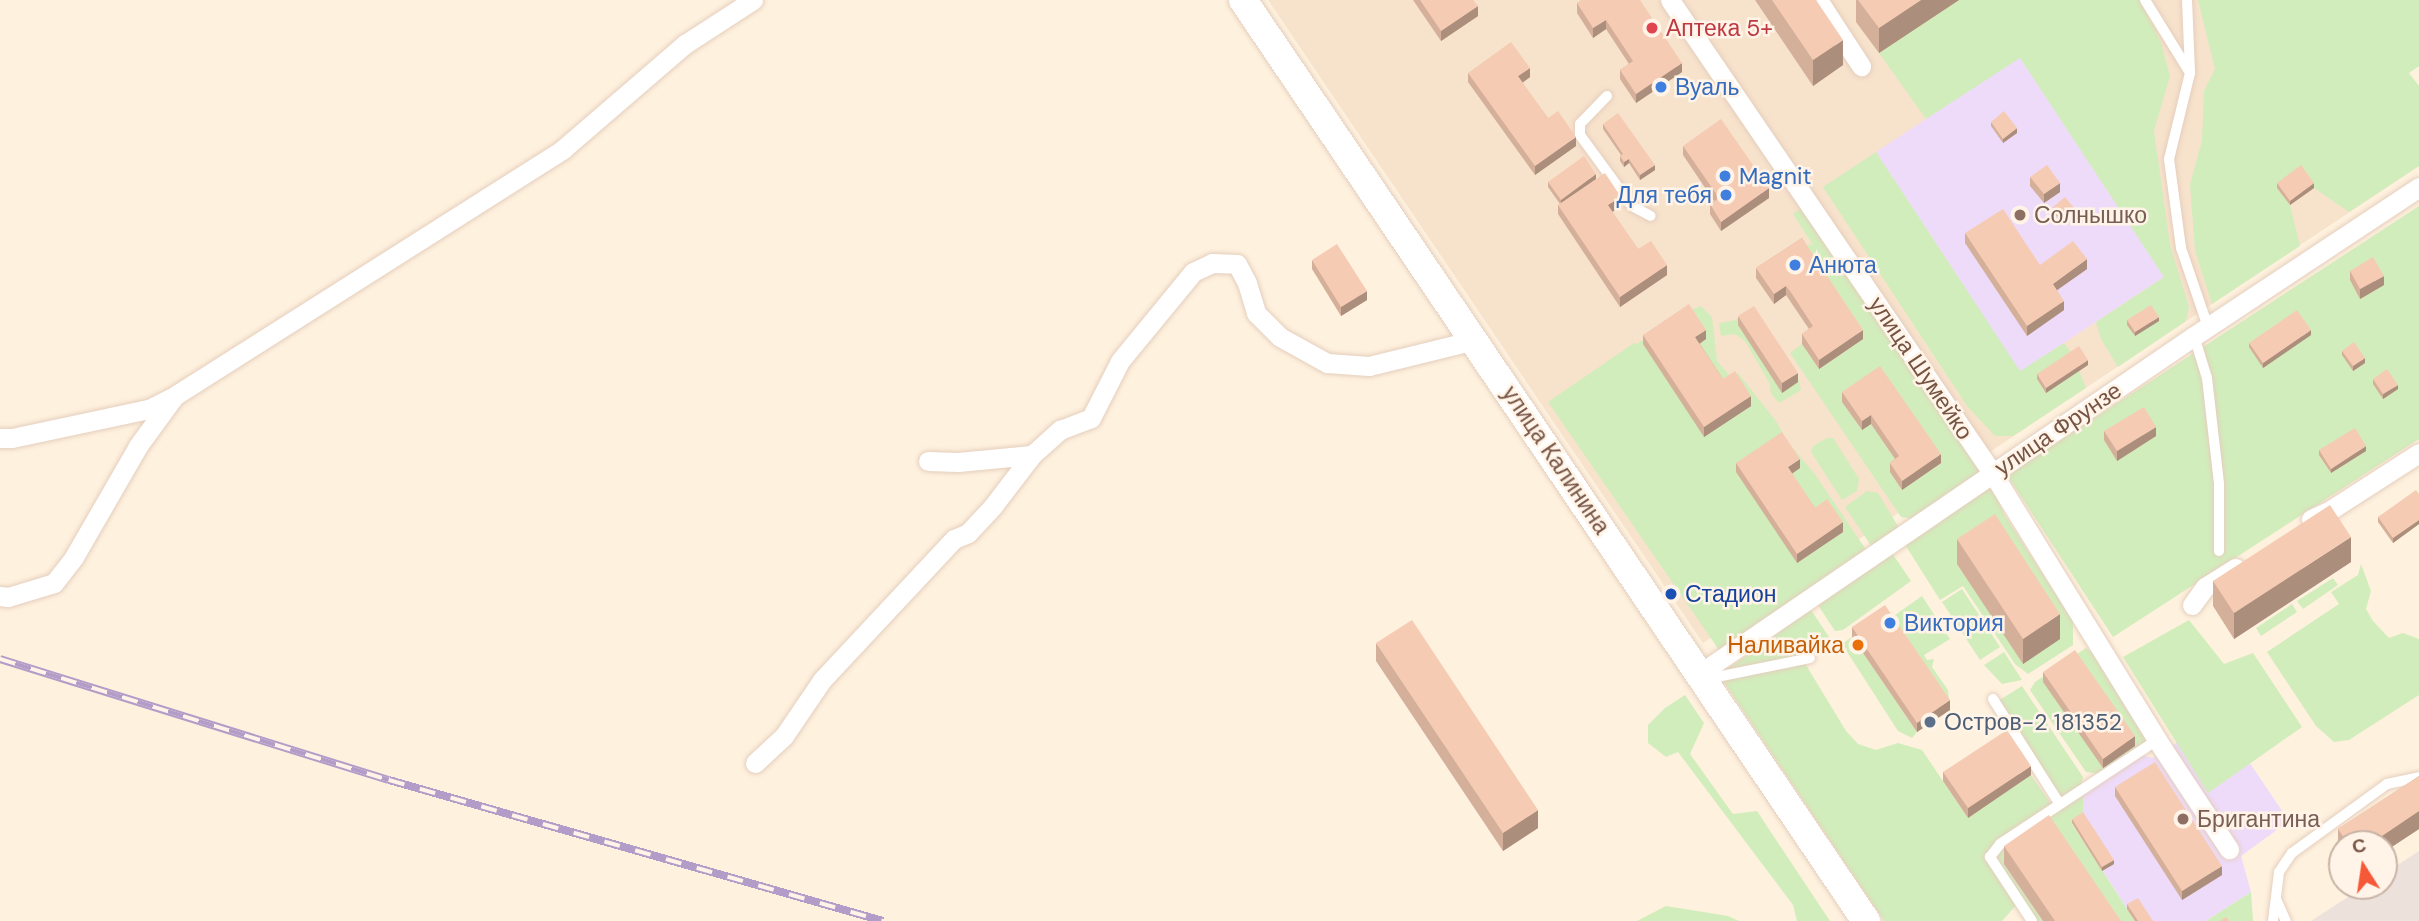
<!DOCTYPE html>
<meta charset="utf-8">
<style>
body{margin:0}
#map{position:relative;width:2419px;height:921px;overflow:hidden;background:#fef1de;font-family:"DM Sans",sans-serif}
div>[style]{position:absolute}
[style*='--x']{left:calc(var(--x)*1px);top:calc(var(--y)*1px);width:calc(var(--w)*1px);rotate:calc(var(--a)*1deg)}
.residential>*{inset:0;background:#f7e2cc}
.industrial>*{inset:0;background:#ece2db}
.education>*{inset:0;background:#eedbfa}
.green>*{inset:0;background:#d2edbc}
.roads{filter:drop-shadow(0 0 2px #e5cebd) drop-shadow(0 0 2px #e5cebd)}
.lane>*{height:10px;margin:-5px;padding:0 5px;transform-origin:5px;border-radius:5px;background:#fff}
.street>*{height:19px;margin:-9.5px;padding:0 9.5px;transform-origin:9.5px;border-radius:9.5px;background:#fff}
.secondary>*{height:28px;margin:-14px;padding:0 14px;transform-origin:14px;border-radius:14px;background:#fff}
.rail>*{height:8px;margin-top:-4px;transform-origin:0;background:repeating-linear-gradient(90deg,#fff4e7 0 16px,#b29dc8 0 32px);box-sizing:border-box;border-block:2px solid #b29dc8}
.wall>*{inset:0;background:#d4af9a}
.shaded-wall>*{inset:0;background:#ac8e7d}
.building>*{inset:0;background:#f6cbb3}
.dots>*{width:19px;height:19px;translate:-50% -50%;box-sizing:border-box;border:4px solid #fff4e7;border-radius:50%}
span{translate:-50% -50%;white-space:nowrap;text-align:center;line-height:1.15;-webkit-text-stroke:5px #fff4e7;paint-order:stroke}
.health-label{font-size:23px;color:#be3a42}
.left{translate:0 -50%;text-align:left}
.shop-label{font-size:23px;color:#366cbe}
.right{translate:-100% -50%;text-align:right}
.education-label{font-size:23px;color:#785e54}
.street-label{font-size:23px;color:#765444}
.transit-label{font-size:23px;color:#164399}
.food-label{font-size:23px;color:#c56008}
.service-label{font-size:23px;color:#4e5e75}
.north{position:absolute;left:2328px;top:830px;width:70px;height:70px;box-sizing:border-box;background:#fff4e7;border:2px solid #c8b4a6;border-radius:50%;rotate:348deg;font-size:19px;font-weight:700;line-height:28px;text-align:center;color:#765444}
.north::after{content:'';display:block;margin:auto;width:24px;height:32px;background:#f55937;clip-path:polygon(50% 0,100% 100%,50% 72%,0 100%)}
</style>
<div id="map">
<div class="residential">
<i style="clip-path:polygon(1268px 0,2415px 0,2378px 98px,2419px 166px,1703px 643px)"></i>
</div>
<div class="industrial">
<i style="clip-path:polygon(2419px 851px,2419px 921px,2311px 921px,2365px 886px,2384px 886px,2384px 874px)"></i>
</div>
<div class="education">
<i style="clip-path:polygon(2020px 57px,2164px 277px,2020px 372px,1876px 152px)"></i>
<i style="clip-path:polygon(2218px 716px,2289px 821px,2241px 856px,2251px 892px,2206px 921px,2135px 921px,2072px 823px,2083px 816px,2083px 794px,2141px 755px,2153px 758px)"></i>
</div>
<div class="green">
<i style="clip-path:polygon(1959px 0,2140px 0,2161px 42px,2170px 76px,2154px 131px,2170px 245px,2189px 307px,2186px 321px,2118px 367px,2101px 339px,2096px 322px,2164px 277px,2020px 58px,1926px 119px,1879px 53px)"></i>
<i style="clip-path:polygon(2198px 0,2419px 0,2419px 66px,2409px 73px,2419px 86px,2419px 166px,2349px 212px,2314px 188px,2277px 188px,2290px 205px,2300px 246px,2212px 304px,2195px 251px,2190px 184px,2202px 141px,2204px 91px,2215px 69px)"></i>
<i style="clip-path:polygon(1876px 152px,2020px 371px,2064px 343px,2073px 355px,2086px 388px,2013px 436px,1995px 436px,1967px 406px,1823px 187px)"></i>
<i style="clip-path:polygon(evenodd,1806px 205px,1982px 463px,1980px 473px,1973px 480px,1914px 519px,1901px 517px,1790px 353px,1802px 344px,1819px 369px,1863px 339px,1802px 248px,1756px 278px,1756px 272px,1799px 244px,1813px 245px,1793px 214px,1806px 205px,1880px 375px,1941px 463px,1902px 490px,1890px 472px,1899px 465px,1871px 424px,1862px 430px,1842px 402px,1880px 375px)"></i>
<i style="clip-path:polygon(evenodd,2419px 206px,2419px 439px,2113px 637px,2007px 475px,2419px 206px,2366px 451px,2331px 473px,2319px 455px,2366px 451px)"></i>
<i style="clip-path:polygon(1701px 306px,1712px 317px,1717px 361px,1731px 377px,1738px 373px,1776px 421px,1787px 441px,1814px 473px,1867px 551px,1719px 650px,1548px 402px,1634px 343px,1637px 344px,1681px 314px)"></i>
<i style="clip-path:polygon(1753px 310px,1799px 380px,1801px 390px,1779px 403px,1771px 394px,1770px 384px,1745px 341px,1735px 334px,1721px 336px,1719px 323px,1736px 320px,1743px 313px)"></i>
<i style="clip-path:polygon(1827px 438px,1833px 438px,1859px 479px,1857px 491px,1842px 500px,1811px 452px,1813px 446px)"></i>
<i style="clip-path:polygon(1992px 487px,2004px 514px,2073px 621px,2073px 645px,2028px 674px,2015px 664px,1963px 586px,1940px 600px,1904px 543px,1975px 494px)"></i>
<i style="clip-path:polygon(1867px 491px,1878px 493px,1899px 528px,1872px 547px,1845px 507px)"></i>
<i style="clip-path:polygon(1892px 553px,1911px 581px,1843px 630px,1835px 631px,1818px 605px)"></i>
<i style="clip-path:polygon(2361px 564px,2371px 591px,2366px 609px,2373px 621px,2389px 638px,2403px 633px,2419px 639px,2419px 695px,2349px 740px,2334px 742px,2316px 726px,2267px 652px,2339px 604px,2331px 592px,2358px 575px)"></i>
<i style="clip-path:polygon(2333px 578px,2338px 585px,2303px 609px,2297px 601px)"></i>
<i style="clip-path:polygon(1962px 589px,2000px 647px,1980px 660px,1942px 602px)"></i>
<i style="clip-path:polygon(1922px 596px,1950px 639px,1924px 655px,1927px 660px,1934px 659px,1932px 667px,1948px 690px,1950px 710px,1888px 620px)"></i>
<i style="clip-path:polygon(2292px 604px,2297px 612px,2261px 636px,2256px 628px)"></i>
<i style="clip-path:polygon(1811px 610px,1829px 637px,1822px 644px,1797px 657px,1806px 665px,1846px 731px,1858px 744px,1876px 750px,1898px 743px,1922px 750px,1968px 818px,2031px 775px,2056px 811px,2083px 794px,2083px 816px,2072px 824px,2135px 921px,2109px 921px,2005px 864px,2043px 921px,2032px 921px,2019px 902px,2002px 921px,1884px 921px,1719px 675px)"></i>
<i style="clip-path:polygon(2189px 620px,2224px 664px,2253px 653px,2302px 727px,2208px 793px,2123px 657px)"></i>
<i style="clip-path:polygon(1852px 637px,1917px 732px,1912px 738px,1898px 731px,1842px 644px)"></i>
<i style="clip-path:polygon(2086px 648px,2101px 660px,2149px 734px,2143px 745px,2100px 774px,2086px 772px,2030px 690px,2035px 682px)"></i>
<i style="clip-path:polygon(2004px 652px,2022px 680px,2002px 684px,1984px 665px)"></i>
<i style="clip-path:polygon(2022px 686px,2083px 777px,2081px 785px,2061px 798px,1998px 701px)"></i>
<i style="clip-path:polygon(1685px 695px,1704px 723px,1690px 754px,1733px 814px,1757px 811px,1830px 921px,1797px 921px,1793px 905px,1678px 752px,1666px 757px,1648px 743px,1648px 725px,1665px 708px)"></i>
<i style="clip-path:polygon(2251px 892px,2253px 921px,2206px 921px)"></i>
<i style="clip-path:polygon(1666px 906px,1728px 916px,1739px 921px,1637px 921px)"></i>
</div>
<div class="roads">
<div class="lane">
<i style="--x:2145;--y:0;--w:86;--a:58.3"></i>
<i style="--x:2190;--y:73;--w:89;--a:103.7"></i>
<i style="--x:2169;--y:159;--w:90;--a:82.3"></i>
<i style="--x:2181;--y:248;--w:83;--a:71.1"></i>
<i style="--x:2187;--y:0;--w:73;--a:87.6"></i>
<i style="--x:1607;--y:96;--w:39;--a:134"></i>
<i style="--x:1580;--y:124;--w:11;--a:90"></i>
<i style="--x:1580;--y:135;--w:88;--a:53.8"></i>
<i style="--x:1632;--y:206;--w:21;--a:28"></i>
<i style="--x:2194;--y:336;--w:44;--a:72.8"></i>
<i style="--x:2207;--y:378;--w:107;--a:83.5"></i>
<i style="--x:2219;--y:484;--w:67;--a:90"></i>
<i style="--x:1707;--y:679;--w:105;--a:-11.5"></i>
<i style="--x:1993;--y:699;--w:123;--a:57.6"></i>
<i style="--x:2276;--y:899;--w:24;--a:66"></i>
<i style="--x:2032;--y:921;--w:77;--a:-123.3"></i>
<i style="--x:1990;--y:857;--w:16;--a:-52"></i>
<i style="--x:2000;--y:844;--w:188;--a:-33.5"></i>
<i style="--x:2273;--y:921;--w:49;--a:-83"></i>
<i style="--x:2279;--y:872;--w:23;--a:-56"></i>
<i style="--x:2292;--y:853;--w:117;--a:-36"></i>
<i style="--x:2387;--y:784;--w:33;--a:-12"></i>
</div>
<div class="street">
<i style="--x:1670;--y:0;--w:574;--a:55.73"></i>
<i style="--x:1993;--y:474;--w:312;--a:58.3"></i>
<i style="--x:2157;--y:740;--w:131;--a:56.6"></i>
<i style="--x:1818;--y:0;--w:79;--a:56.9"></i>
<i style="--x:0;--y:438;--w:12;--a:0"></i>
<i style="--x:12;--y:438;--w:140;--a:-12"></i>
<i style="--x:149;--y:409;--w:30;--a:-27"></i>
<i style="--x:176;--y:395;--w:459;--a:-32.4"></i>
<i style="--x:563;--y:149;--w:161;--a:-40.7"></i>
<i style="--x:685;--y:44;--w:81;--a:-32.9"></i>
<i style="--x:928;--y:461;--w:30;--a:2"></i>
<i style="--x:958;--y:462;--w:74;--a:-5.4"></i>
<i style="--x:2311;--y:519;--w:23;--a:-25"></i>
<i style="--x:2332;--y:509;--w:103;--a:-32.8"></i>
<i style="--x:0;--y:596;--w:8;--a:7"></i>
<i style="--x:8;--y:597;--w:48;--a:-16.9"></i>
<i style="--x:54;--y:583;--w:33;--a:-52"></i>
<i style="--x:74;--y:557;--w:128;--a:-60"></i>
<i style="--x:138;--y:446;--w:59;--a:-53.9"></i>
<i style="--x:2192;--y:605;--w:22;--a:-54"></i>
<i style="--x:2205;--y:587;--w:36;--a:-32"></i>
<i style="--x:1699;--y:674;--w:599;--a:-34.33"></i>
<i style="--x:2194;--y:336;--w:270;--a:-33.5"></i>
<i style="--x:755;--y:763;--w:40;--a:-43"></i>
<i style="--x:784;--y:736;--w:68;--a:-55.8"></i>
<i style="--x:822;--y:680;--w:193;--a:-46.9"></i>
<i style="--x:954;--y:539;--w:15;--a:-23"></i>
<i style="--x:968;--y:533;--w:37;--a:-47"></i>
<i style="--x:993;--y:506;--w:64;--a:-52.6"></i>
<i style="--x:1032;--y:455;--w:38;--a:-42"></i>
<i style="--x:1060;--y:430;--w:33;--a:-21"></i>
<i style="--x:1091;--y:418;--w:64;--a:-63"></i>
<i style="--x:1120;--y:361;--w:115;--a:-50.6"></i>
<i style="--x:1193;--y:272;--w:21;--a:-25"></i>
<i style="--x:1212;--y:263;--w:25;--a:2"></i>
<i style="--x:1237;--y:264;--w:21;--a:62"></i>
<i style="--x:1247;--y:283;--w:31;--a:73"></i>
<i style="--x:1256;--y:313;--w:34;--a:45"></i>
<i style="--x:1280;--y:337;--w:54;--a:29"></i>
<i style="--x:1327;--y:363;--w:42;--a:4.1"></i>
<i style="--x:1369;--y:366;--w:109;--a:-13.8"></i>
</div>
<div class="secondary">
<i style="--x:1243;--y:0;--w:1112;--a:55.92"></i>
</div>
</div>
<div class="rail">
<i style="--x:0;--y:659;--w:407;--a:17.3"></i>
<i style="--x:389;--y:780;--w:514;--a:15.93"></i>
</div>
<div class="wall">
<i style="clip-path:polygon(1413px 0,1473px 0,1478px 16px,1441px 41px)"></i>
<i style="clip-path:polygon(1582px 0,1682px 72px,1636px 103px,1620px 79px,1620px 70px,1629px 64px,1606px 29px,1593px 38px,1577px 13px,1577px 3px)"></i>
<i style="clip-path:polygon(1755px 0,1816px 0,1843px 65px,1813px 86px)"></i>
<i style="clip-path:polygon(1856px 0,1959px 0,1879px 53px,1856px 22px)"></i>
<i style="clip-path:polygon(1468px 73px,1530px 77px,1522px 83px,1548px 118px,1576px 146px,1535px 175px,1468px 82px)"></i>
<i style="clip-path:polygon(1991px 122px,2017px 133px,2003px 143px,1991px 126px)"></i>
<i style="clip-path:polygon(1603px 124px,1655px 170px,1640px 180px,1629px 163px,1624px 167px,1620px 161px,1620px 156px,1621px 155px,1603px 129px)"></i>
<i style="clip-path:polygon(1683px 146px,1769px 198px,1721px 231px,1710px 214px,1710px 204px,1714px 201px,1683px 155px)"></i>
<i style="clip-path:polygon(2030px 177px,2060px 192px,2044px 203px,2030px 186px)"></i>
<i style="clip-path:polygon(1596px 179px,1621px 206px,1612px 212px,1638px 249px,1667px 275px,1620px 307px,1558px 214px,1558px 205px,1560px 204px,1548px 187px,1548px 182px)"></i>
<i style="clip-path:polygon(2277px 183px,2314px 188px,2290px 205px,2277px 188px)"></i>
<i style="clip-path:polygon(2053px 207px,2075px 214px,2063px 224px,2053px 212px)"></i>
<i style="clip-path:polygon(1965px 233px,2040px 265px,2087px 269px,2057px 290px,2064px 310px,2027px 336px,1965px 243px)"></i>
<i style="clip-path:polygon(1802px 238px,1863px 339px,1819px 369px,1802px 344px,1802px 334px,1809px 329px,1786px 295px,1774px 304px,1756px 278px,1756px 268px)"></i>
<i style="clip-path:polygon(1312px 260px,1367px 300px,1341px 316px,1312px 269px)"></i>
<i style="clip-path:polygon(2350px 271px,2384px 285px,2360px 299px,2350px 280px)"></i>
<i style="clip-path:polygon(1738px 316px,1798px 382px,1782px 393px,1738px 325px)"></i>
<i style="clip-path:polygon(2127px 320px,2159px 321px,2135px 336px,2127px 325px)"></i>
<i style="clip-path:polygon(1643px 335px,1706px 339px,1700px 344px,1723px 379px,1751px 406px,1704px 437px,1643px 344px)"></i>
<i style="clip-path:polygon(2311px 335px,2263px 368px,2249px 347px,2249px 343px)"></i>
<i style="clip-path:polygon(2342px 351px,2365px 363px,2353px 371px,2342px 355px)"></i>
<i style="clip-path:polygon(2088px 365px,2046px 393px,2037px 379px,2037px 374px)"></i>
<i style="clip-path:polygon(2373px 379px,2398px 389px,2383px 399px,2373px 384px)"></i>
<i style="clip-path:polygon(1842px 392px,1941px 463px,1902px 490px,1890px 472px,1890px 463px,1895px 459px,1871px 424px,1862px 430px,1842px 402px)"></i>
<i style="clip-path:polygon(2104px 431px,2156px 436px,2117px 461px,2104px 440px)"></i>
<i style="clip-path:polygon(2319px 450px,2366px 451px,2331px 473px,2319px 455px)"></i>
<i style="clip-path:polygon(1736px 463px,1800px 468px,1792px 474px,1815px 508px,1843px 532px,1797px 563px,1736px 472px)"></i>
<i style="clip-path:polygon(2419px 494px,2419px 524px,2393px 543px,2378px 522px,2378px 517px)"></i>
<i style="clip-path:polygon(1957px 539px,2060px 639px,2023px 664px,1957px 564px)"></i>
<i style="clip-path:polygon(2351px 562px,2234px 639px,2213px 606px,2213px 581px)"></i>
<i style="clip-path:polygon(1852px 627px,1950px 710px,1917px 732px,1852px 637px)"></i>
<i style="clip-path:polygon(1376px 643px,1538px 828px,1503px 851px,1376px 661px)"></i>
<i style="clip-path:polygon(2043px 672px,2135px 746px,2103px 768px,2043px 682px)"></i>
<i style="clip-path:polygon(1943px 772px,2031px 775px,1968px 818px,1943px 781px)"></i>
<i style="clip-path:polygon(2419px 776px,2419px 829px,2384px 852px,2384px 844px,2342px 844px,2342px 853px,2338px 847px,2338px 829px)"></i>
<i style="clip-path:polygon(2115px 787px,2222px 875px,2182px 900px,2115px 796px)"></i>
<i style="clip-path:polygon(2072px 819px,2114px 864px,2102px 871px,2072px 823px)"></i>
<i style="clip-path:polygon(2004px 846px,2121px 921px,2043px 921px,2004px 864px)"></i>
<i style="clip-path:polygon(2127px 904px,2153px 921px,2135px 921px,2127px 909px)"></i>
</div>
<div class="shaded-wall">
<i style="clip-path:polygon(1921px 0,1959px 0,1879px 53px,1879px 28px)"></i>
<i style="clip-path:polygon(1478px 6px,1478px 16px,1441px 41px,1441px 31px)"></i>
<i style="clip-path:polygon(1606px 20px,1606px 29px,1593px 38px,1593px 28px)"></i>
<i style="clip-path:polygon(1843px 40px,1843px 65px,1813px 86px,1813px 60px)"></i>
<i style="clip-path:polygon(1682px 63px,1682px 72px,1636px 103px,1636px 94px)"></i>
<i style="clip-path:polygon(1530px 68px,1530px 77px,1518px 86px,1518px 76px)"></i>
<i style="clip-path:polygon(2017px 128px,2017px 133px,2003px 143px,2003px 139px)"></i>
<i style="clip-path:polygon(1576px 137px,1576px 146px,1535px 175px,1535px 166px)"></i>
<i style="clip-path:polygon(1629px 159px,1629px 163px,1624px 167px,1624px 162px)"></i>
<i style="clip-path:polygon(1655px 165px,1655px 170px,1640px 180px,1640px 175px)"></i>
<i style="clip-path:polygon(1596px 174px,1596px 179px,1561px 205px,1561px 200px)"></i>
<i style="clip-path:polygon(2060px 183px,2060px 192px,2044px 203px,2044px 194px)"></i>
<i style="clip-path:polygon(2314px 183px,2314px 188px,2290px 205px,2290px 201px)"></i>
<i style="clip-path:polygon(1769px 188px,1769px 198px,1721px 231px,1721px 222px)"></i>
<i style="clip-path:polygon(1621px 197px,1621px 206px,1608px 215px,1608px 205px)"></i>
<i style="clip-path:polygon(2075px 209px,2075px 214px,2063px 224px,2063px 219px)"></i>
<i style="clip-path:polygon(2087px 259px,2087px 269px,2053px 293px,2053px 284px)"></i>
<i style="clip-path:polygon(1667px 265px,1667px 275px,1620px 307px,1620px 297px)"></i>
<i style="clip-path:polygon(2384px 276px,2384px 285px,2360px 299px,2360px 289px)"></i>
<i style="clip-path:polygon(1786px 286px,1786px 295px,1774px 304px,1774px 294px)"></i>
<i style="clip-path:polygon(1367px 291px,1367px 300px,1341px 316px,1341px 307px)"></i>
<i style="clip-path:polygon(2064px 301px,2064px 310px,2027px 336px,2027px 326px)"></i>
<i style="clip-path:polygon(2159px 317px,2159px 321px,2135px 336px,2135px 332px)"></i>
<i style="clip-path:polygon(1706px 330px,1706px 339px,1695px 346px,1695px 337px)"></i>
<i style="clip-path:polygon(1863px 330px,1863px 339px,1819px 369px,1819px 360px)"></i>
<i style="clip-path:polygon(2311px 330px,2311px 335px,2263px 368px,2263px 363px)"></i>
<i style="clip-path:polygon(2365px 358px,2365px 363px,2353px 371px,2353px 366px)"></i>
<i style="clip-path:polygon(2088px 360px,2088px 365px,2046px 393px,2046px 388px)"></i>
<i style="clip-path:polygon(1798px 373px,1798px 382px,1782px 393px,1782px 383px)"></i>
<i style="clip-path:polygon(2398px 385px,2398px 389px,2383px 399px,2383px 394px)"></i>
<i style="clip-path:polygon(1751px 396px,1751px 406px,1704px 437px,1704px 427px)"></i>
<i style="clip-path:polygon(1871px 415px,1871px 424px,1862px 430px,1862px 421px)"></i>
<i style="clip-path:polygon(2156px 427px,2156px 436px,2117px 461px,2117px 451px)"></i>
<i style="clip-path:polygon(2366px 446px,2366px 451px,2331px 473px,2331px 469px)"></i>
<i style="clip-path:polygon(1941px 454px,1941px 463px,1902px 490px,1902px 481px)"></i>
<i style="clip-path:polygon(1800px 459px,1800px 468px,1788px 476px,1788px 467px)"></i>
<i style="clip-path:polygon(2419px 520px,2419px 524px,2393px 543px,2393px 538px)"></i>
<i style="clip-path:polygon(1843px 522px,1843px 532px,1797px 563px,1797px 554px)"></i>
<i style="clip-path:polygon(2351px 537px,2351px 562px,2234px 639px,2234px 613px)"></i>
<i style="clip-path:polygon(2060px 614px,2060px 639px,2023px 664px,2023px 639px)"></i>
<i style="clip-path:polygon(1950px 700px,1950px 710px,1917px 732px,1917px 723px)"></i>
<i style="clip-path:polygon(2135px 736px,2135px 746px,2103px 768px,2103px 759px)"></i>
<i style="clip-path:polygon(2031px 766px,2031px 775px,1968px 818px,1968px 808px)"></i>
<i style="clip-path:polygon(1538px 810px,1538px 828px,1503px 851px,1503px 833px)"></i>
<i style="clip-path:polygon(2419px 811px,2419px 829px,2384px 852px,2384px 844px,2370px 844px)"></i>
<i style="clip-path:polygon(2114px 860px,2114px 864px,2102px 871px,2102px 867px)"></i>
<i style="clip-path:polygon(2222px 866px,2222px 875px,2182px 900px,2182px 891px)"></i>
</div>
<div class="building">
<i style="clip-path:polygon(1420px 0,1473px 0,1478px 6px,1441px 31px)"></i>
<i style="clip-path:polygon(1582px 0,1640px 0,1682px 63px,1636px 94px,1620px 70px,1633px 61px,1606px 20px,1593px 28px,1577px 3px)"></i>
<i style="clip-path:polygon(1772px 0,1816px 0,1843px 40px,1813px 60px)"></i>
<i style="clip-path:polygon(1858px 0,1921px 0,1879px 28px)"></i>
<i style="clip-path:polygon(1511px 42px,1530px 68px,1518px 76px,1548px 118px,1558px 111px,1576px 137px,1535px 166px,1468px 73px)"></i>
<i style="clip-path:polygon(2004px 111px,2017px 128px,2003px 139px,1991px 122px)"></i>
<i style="clip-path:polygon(1618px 113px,1655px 165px,1640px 175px,1629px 159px,1624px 162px,1620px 156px,1623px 154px,1603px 124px)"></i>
<i style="clip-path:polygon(1721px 119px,1769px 188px,1721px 222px,1710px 204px,1719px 198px,1683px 146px)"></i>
<i style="clip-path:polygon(1584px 156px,1596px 174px,1561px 200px,1548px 182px)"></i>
<i style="clip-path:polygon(2047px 165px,2060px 183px,2044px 194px,2030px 177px)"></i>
<i style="clip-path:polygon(2301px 165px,2314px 183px,2290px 201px,2277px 183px)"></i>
<i style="clip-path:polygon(1605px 173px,1621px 197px,1608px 205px,1638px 249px,1651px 241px,1667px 265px,1620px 297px,1558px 205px)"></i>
<i style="clip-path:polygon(2065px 197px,2075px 209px,2063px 219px,2053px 207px)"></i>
<i style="clip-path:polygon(2003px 209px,2040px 265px,2073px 241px,2087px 259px,2053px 284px,2064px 301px,2027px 326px,1965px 233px)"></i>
<i style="clip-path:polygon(1802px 238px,1863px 330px,1819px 360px,1802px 334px,1813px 326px,1790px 291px,1786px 286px,1774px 294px,1756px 268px)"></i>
<i style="clip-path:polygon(1337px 244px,1367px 291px,1341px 307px,1312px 260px)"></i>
<i style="clip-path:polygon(2373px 257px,2384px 276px,2360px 289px,2350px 271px)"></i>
<i style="clip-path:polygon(1689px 304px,1706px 330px,1695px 337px,1723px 379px,1735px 371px,1751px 396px,1704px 427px,1643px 335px)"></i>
<i style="clip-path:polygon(2151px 305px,2159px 317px,2135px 332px,2127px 320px)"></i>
<i style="clip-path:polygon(1754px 306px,1798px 373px,1782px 383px,1738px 316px)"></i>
<i style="clip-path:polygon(2297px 310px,2311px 330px,2263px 363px,2249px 343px)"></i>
<i style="clip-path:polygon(2354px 342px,2365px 358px,2353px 366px,2342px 351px)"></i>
<i style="clip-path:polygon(2079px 346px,2088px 360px,2046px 388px,2037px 374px)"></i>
<i style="clip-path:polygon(1880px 366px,1941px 454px,1902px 481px,1890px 463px,1899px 456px,1897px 453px,1871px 415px,1862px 421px,1842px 392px)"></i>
<i style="clip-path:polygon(2387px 369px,2398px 385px,2383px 394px,2373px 379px)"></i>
<i style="clip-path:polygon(2144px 407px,2156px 427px,2117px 451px,2104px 431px)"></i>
<i style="clip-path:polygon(2355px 428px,2366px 446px,2331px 469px,2319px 450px)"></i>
<i style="clip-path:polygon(1782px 432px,1800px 459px,1788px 467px,1815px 508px,1827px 499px,1843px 522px,1797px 554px,1736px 463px)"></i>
<i style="clip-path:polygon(2416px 490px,2419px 494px,2419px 520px,2393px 538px,2378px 517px)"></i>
<i style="clip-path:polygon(2330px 505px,2351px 537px,2234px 613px,2213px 581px)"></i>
<i style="clip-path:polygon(1995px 514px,2060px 614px,2023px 639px,1957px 539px)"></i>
<i style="clip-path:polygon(1885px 605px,1950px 700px,1917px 723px,1852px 627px)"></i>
<i style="clip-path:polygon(1412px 620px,1538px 810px,1503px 833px,1376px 643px)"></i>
<i style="clip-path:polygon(2075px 650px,2135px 736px,2103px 759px,2043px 672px)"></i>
<i style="clip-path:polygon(2007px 730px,2031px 766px,1968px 808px,1943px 772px)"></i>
<i style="clip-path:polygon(2155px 762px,2222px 866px,2182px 891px,2115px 787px)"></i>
<i style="clip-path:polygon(2419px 776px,2419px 811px,2370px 844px,2348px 844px,2338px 829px)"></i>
<i style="clip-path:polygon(2083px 812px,2114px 860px,2102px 867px,2072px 819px)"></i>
<i style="clip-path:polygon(2049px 815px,2121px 921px,2055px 921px,2004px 846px)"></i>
<i style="clip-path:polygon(2138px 898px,2153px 921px,2138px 921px,2127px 904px)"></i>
<i style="clip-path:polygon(2226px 917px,2229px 921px,2220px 921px)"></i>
</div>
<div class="dots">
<i style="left:1652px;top:28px;background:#e0444e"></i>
<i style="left:1661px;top:87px;background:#3f7fe0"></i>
<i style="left:1725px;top:176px;background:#3f7fe0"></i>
<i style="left:1726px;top:195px;background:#3f7fe0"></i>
<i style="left:2020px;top:215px;background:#8d6e63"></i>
<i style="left:1795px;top:265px;background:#3f7fe0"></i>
<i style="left:1671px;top:594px;background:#1a4fb4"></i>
<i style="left:1890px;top:623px;background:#3f7fe0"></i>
<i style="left:1858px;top:645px;background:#e8710a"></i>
<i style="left:1930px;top:722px;background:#5c6f8a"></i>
<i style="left:2183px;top:819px;background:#8d6e63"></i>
</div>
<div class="health-label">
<span class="left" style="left:1666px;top:28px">Аптека 5+</span>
</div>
<div class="shop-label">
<span class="left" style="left:1675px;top:87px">Вуаль</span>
<span class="left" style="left:1739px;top:176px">Magnit</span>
<span class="right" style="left:1712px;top:195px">Для тебя</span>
<span class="left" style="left:1809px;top:265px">Анюта</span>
<span class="left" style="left:1904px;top:623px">Виктория</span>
</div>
<div class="education-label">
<span class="left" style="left:2034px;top:215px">Солнышко</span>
<span class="left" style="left:2197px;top:819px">Бригантина</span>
</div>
<div class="street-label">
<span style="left:1921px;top:368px;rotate:56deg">улица Шумейко</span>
<span style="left:2058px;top:429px;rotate:-34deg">улица Фрунзе</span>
<span style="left:1556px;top:460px;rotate:56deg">улица Калинина</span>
</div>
<div class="transit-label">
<span class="left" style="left:1685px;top:594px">Стадион</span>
</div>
<div class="food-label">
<span class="right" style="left:1844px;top:645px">Наливайка</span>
</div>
<div class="service-label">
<span class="left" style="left:1944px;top:722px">Остров-2 181352</span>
</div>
<div class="north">С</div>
</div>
